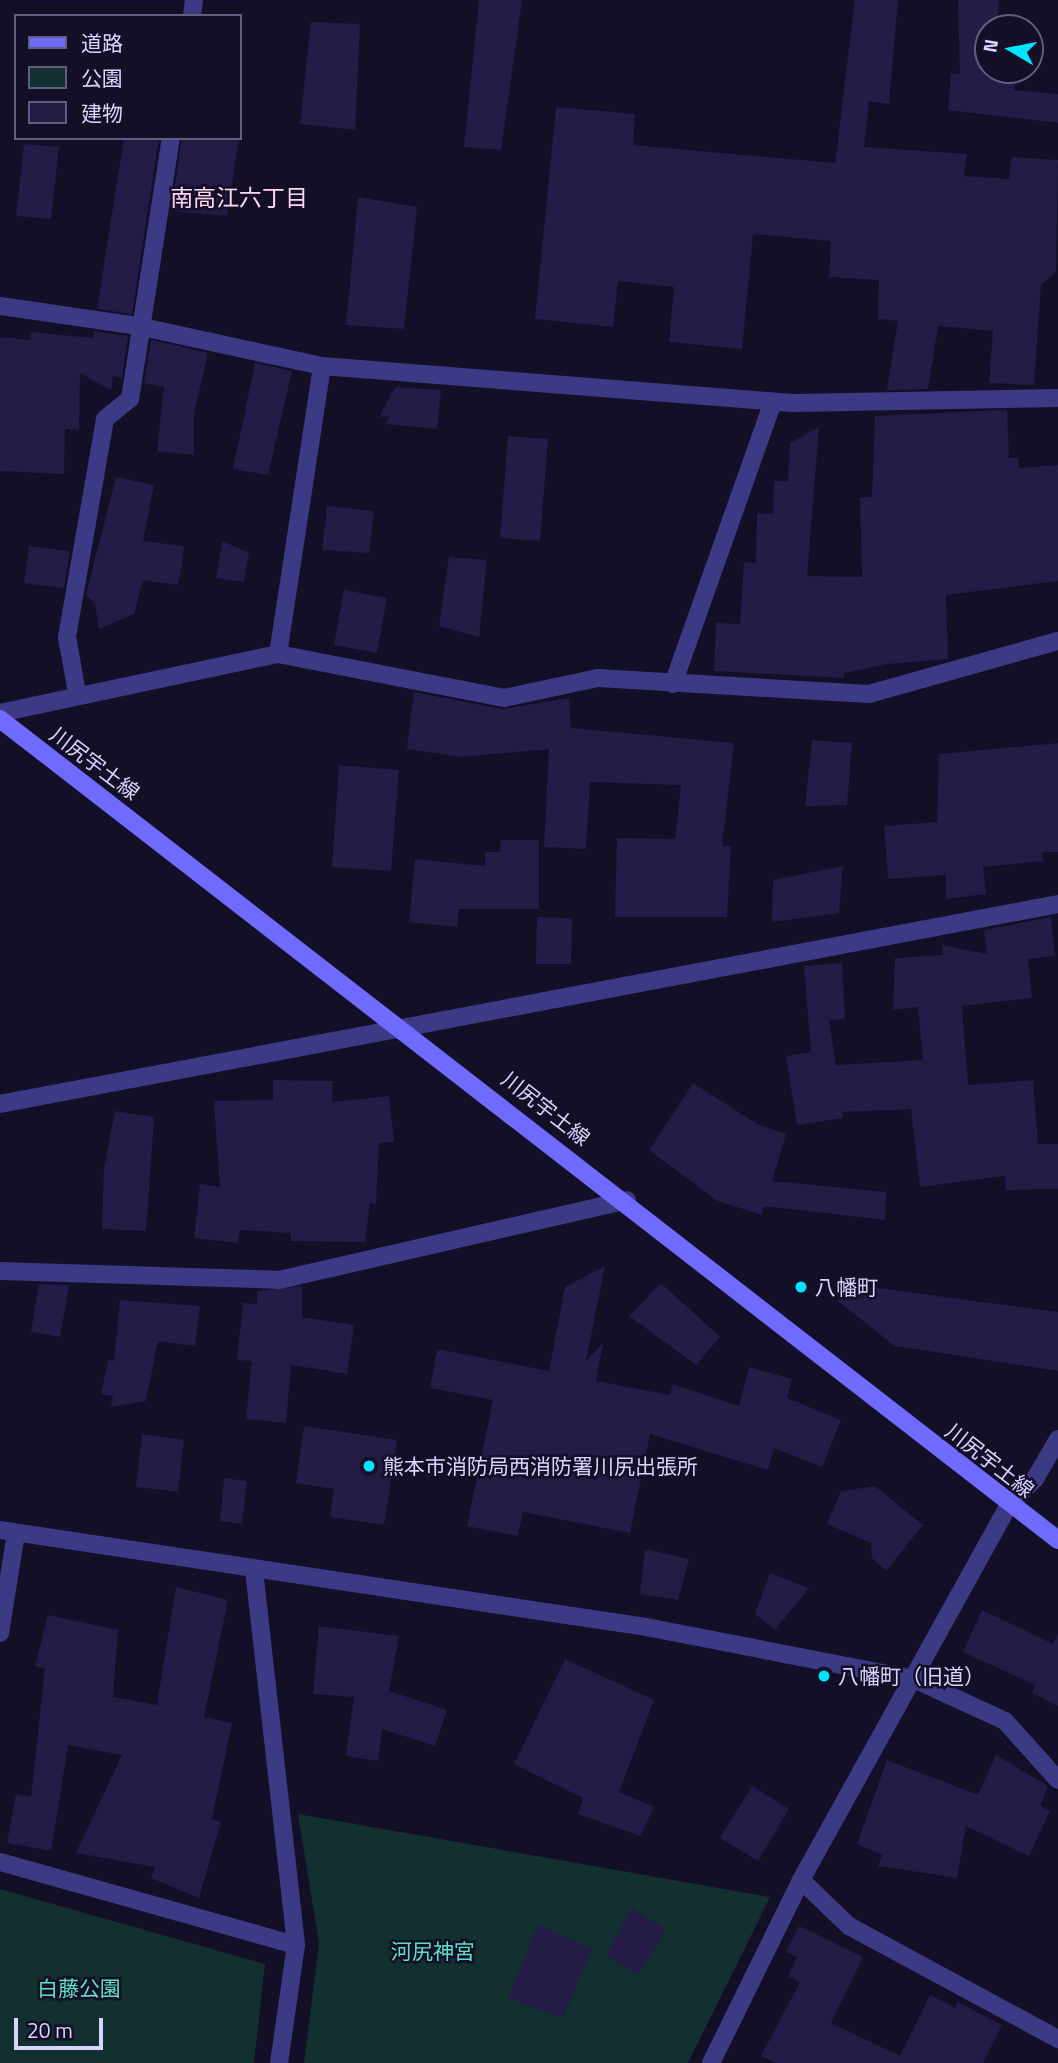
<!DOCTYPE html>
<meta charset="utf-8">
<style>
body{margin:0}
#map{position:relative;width:1058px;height:2063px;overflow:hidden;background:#130f26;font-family:"Titillium Web","Noto Sans JP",sans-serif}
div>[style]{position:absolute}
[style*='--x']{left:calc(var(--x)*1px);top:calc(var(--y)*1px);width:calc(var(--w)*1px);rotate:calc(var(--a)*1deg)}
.green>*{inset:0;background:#12302f}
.building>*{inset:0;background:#241b47}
.minor>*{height:18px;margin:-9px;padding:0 9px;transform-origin:9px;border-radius:9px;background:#3d3a85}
.tertiary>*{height:18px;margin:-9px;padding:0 9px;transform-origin:9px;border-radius:9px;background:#3d3a85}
.secondary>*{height:18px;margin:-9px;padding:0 9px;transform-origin:9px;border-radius:9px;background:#6f6bff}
.dots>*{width:19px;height:19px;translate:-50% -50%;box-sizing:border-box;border:4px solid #130f26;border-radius:50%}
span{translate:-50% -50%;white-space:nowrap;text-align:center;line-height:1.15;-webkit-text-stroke:5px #130f26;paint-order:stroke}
.street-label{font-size:21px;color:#d9d4ff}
.poi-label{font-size:21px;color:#d9d4ff}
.left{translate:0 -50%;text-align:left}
.park-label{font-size:21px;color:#5fe0c0}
.neighbourhood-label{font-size:23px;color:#ffd6f0}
.legend{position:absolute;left:14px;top:14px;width:228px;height:126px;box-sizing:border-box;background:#130f26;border:2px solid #625e7d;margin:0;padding:9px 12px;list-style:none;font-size:21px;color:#d9d4ff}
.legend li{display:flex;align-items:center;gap:14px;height:35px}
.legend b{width:35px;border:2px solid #625e7d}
.north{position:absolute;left:974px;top:14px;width:70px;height:70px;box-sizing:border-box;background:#130f26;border:2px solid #625e7d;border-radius:50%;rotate:280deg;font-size:19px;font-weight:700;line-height:28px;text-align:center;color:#d9d4ff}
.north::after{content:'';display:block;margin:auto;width:24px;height:32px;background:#00e5ff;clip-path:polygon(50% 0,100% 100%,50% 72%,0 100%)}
.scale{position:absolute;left:14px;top:2018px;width:89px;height:32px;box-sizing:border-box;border:4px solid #d9d4ff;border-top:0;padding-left:9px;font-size:21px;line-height:24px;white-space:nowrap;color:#d9d4ff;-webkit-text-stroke:5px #130f26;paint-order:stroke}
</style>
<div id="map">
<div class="green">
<i style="clip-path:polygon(298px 1814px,770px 1897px,688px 2063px,304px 2063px,319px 1943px)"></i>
<i style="clip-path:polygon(0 1889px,265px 1964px,254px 2063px,0 2063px)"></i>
</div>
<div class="building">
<i style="clip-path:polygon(479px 0,522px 0,501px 150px,464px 147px)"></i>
<i style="clip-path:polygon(855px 0,898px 0,889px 104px,869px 101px,864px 147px,967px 154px,964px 176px,1009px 179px,1012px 157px,1058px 160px,1056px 272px,1041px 285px,1034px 385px,989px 383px,993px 331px,938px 326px,928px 389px,887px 390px,898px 321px,878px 319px,879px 280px,829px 277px,831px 241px,753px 234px,742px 349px,669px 342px,674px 287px,618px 281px,613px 327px,535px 319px,556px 107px,635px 114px,633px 145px,835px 163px)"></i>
<i style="clip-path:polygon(958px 0,999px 0,997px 28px,988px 28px,988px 76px,1015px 79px,1014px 90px,1058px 94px,1058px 123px,948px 110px,951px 73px,960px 74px)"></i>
<i style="clip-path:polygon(311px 22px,360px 24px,355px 130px,300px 124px)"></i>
<i style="clip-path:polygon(124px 138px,159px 138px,132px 314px,97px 309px)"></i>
<i style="clip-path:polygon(182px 138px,239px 138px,227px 216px,171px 211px)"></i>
<i style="clip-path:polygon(24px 144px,59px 147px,51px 219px,16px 216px)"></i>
<i style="clip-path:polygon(358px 197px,417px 207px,404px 329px,346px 325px)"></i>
<i style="clip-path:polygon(94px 331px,128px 336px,122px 378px,113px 376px,111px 390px,80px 373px,79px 430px,65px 429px,64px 474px,0 471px,0 337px,30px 340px,31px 332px,93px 338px)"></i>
<i style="clip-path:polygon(151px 340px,208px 353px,194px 413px,194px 455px,157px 451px,164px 387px,144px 383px)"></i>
<i style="clip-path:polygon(255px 363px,292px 371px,268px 475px,233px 469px)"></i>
<i style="clip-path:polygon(395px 387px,441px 390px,437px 429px,385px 424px,390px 416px,379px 417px)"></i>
<i style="clip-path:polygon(1007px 410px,1009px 458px,1018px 458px,1019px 468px,1058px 465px,1058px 581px,946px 595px,948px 659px,889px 664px,844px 673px,844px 678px,714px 671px,716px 623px,740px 624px,744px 562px,756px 563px,757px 513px,773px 514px,774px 481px,788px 481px,790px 443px,819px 427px,807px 576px,862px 577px,860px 497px,872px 497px,875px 416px)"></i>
<i style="clip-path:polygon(508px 436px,548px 439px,540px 541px,500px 538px)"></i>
<i style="clip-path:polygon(116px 477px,154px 485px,143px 541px,184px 546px,181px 572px,178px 585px,143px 580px,134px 614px,99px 629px,95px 603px,86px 595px)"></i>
<i style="clip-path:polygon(327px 506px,374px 511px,369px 553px,322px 550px)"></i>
<i style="clip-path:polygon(222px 541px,249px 553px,244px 582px,216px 578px)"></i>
<i style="clip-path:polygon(29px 546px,70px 551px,64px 588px,24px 583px)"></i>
<i style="clip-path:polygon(449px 557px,487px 560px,479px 637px,439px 626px)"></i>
<i style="clip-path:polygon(344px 590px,387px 598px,377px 653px,334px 645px)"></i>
<i style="clip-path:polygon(414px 692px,502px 709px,569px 698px,571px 728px,734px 743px,722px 846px,731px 846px,727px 917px,615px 917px,617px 838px,675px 839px,681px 785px,590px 782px,586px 849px,544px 847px,549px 749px,462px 757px,407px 749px)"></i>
<i style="clip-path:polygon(812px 740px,852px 743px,847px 805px,805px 806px)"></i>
<i style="clip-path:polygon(1058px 743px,1058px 852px,1042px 852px,1043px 861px,983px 867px,986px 894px,946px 899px,946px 875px,888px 879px,884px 826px,937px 822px,939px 754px)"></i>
<i style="clip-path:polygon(339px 765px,399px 770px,391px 871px,332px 867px)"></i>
<i style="clip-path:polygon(501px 840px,539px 840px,539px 909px,459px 909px,457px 927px,409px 922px,415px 859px,485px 866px,485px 852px,500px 852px)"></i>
<i style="clip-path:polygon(843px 866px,839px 913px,772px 922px,773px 880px)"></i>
<i style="clip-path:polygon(537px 917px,572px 918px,571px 964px,536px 964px)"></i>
<i style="clip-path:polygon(1051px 917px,1055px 956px,1028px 959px,1032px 998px,962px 1006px,968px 1085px,1033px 1080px,1038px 1144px,1058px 1144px,1058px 1189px,1006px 1190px,1005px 1176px,920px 1187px,911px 1109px,843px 1112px,843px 1118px,797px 1125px,786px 1056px,811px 1052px,804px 966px,842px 963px,845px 1019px,829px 1020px,836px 1065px,923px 1060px,918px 1007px,893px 1010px,895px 958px,943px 955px,942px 945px,987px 954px,984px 930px)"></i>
<i style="clip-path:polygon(273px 1080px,333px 1081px,332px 1102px,389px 1096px,394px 1141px,379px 1143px,376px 1204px,370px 1203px,365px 1242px,291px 1241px,291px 1233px,240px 1230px,238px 1243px,194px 1238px,200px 1184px,220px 1187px,214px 1101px,273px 1100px)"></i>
<i style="clip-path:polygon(693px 1083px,757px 1124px,786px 1134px,772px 1181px,886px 1192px,885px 1220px,764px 1206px,762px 1215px,718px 1201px,649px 1150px)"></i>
<i style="clip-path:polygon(115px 1111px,154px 1117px,146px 1231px,102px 1229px,104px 1168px)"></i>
<i style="clip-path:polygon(605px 1266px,586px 1361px,603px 1343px,596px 1381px,670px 1395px,673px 1384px,739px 1406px,749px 1367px,792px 1379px,787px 1398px,841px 1420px,822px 1467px,774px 1448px,768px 1470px,650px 1434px,630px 1533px,523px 1512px,518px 1536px,467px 1526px,493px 1400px,430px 1388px,437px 1349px,549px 1371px,565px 1287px)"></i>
<i style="clip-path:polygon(661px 1283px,720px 1337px,696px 1365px,629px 1316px)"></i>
<i style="clip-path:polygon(840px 1283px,1058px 1312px,1058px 1371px,895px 1346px,838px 1301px)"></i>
<i style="clip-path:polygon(39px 1284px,69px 1285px,60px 1337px,31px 1332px)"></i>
<i style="clip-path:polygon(302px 1286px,302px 1317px,354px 1325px,347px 1374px,291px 1365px,286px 1423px,246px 1419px,252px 1361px,237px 1360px,243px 1303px,257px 1304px,257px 1291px)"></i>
<i style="clip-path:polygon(120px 1300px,200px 1306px,195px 1346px,158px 1341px,146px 1401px,111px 1407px,113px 1396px,101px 1394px,108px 1360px,114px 1361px)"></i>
<i style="clip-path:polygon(304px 1426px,397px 1440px,384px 1525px,330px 1517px,334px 1489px,296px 1483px)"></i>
<i style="clip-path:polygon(142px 1434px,184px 1440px,178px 1492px,136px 1487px)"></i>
<i style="clip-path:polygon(224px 1478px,247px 1481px,242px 1524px,220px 1521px)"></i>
<i style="clip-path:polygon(875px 1486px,923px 1525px,886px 1571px,872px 1558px,871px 1543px,827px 1524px,841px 1491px)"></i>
<i style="clip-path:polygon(645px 1549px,689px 1559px,678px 1600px,640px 1594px)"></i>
<i style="clip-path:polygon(770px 1573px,809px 1588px,775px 1630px,755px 1614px)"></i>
<i style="clip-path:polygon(176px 1587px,228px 1600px,204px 1717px,232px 1723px,212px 1819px,221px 1822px,199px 1898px,151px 1878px,155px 1867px,76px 1853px,122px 1755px,68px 1745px,51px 1851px,7px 1843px,16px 1794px,31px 1797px,45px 1668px,35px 1667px,48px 1615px,118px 1630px,113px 1697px,157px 1705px)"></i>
<i style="clip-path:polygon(982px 1610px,1053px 1644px,1058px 1633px,1058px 1706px,1032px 1693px,1035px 1685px,963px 1652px)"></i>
<i style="clip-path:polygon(319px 1626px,399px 1636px,389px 1691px,447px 1710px,435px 1746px,382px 1729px,378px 1761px,346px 1756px,354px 1697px,313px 1694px)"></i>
<i style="clip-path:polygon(565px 1659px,654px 1700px,619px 1792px,654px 1807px,640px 1836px,578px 1814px,583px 1798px,514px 1764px)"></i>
<i style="clip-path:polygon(996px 1755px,1048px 1786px,1040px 1806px,1050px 1811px,1029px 1856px,966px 1826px,957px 1878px,878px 1866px,882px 1855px,857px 1844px,887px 1760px,978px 1795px)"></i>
<i style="clip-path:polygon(752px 1786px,789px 1809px,758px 1861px,720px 1838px)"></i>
<i style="clip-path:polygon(632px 1907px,666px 1930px,638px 1975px,606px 1955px)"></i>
<i style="clip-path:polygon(538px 1925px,592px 1949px,563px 2018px,508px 1998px)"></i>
<i style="clip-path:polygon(799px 1926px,863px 1957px,831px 2023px,900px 2056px,930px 1995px,955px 2008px,958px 2002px,1002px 2025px,983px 2063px,777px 2063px,761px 2056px,800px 1982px,788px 1976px,797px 1957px,786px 1952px)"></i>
</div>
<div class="minor">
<i style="--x:192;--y:16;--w:16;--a:-83"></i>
<i style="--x:0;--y:306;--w:139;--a:8.2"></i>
<i style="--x:138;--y:326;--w:188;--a:12.3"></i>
<i style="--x:322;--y:366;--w:475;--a:4.5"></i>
<i style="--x:796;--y:403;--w:262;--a:-1.1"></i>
<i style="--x:278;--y:654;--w:291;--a:-81.3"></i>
<i style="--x:673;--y:684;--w:299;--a:-70.5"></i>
<i style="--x:77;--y:693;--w:57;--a:-100.1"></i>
<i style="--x:67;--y:637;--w:221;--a:-80.1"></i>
<i style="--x:105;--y:419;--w:32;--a:-39"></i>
<i style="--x:130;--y:399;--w:264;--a:-81.1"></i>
<i style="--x:0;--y:713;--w:284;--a:-12"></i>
<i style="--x:278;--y:654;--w:230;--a:11"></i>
<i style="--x:504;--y:698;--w:96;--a:-12"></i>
<i style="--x:598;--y:678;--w:271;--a:3.4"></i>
<i style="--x:869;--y:694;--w:196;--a:-15.7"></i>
<i style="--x:0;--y:1104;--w:1077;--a:-10.7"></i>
<i style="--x:0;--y:1271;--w:279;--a:1.8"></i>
<i style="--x:279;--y:1280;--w:357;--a:-12.9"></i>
<i style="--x:0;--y:1633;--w:101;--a:-80.9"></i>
<i style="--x:0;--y:1862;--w:307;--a:15.7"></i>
<i style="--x:801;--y:1880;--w:66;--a:43.8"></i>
<i style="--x:849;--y:1926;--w:238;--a:28.4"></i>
<i style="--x:711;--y:2063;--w:204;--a:-63.8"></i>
<i style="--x:801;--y:1880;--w:430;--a:-61"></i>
<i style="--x:1009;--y:1504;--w:36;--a:-44"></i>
<i style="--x:1035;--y:1479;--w:46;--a:-60.1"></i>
</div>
<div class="tertiary">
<i style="--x:0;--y:1530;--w:653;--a:8.54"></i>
<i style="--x:646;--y:1627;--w:273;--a:11"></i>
<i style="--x:914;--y:1679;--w:100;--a:24.8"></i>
<i style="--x:1005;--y:1721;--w:79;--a:48.1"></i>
<i style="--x:254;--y:1570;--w:377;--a:83.6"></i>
<i style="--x:296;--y:1945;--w:119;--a:98.2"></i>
</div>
<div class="secondary">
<i style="--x:0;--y:719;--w:1339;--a:37.81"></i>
</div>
<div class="dots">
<i style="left:801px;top:1287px;background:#00e5ff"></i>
<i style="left:369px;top:1466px;background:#00e5ff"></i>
<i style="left:824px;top:1676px;background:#00e5ff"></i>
</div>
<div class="street-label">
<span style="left:95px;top:763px;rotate:37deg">川尻宇土線</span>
<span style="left:546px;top:1108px;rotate:38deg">川尻宇土線</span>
<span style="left:990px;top:1460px;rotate:38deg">川尻宇土線</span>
</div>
<div class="poi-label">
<span class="left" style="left:815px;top:1287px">八幡町</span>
<span class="left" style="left:383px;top:1466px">熊本市消防局西消防署川尻出張所</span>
<span class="left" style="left:838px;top:1676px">八幡町（旧道）</span>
</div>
<div class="park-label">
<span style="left:433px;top:1951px">河尻神宮</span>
<span style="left:79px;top:1988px">白藤公園</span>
</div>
<div class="neighbourhood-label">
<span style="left:239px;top:198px">南高江六丁目</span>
</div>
<ul class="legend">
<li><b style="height:9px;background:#6f6bff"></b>道路</li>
<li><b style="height:19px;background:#12302f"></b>公園</li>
<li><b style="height:19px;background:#241b47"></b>建物</li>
</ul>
<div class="north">N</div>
<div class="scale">20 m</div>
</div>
